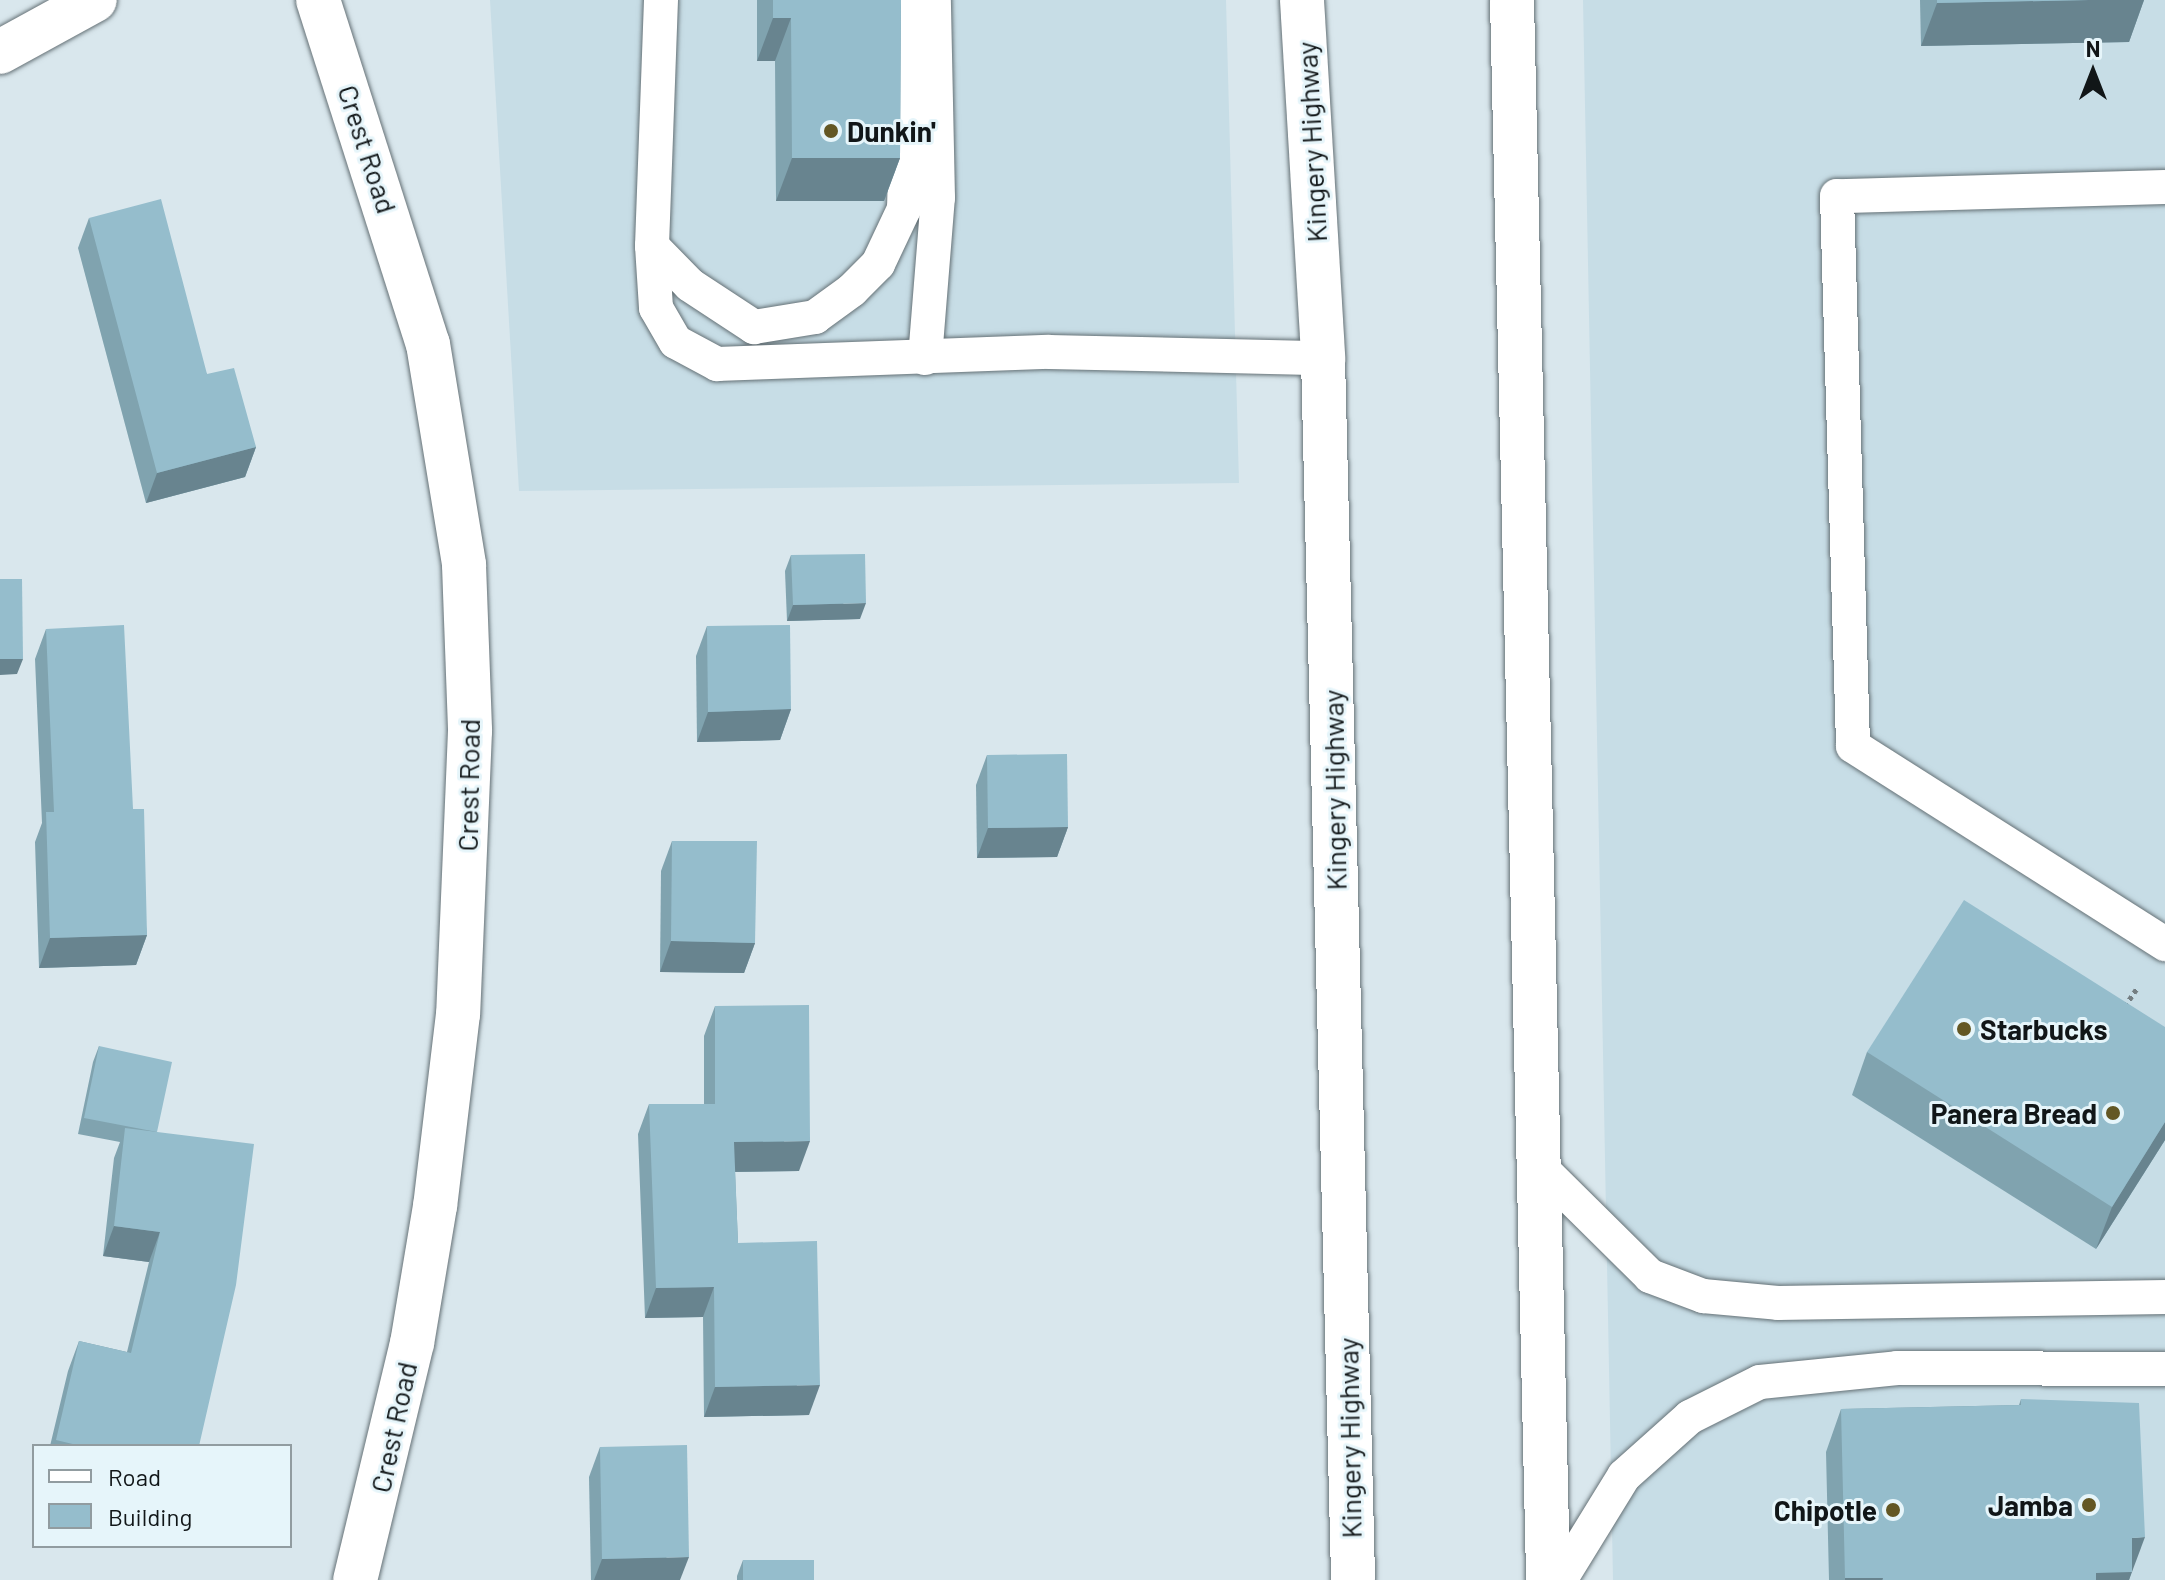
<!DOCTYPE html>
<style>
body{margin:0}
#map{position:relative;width:2165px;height:1580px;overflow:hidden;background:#d9e7ed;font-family:Barlow,sans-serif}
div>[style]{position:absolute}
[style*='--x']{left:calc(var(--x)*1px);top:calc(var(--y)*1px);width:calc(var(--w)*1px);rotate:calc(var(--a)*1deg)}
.built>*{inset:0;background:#c7dde6}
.path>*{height:5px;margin-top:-2.5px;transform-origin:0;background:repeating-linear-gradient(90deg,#747e82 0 4px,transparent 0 8px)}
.roads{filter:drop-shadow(0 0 2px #657176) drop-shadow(0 0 2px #657176)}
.service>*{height:34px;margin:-17px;padding:0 17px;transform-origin:17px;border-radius:17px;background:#fff}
.minor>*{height:44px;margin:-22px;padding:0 22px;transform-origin:22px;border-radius:22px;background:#fff}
.secondary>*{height:44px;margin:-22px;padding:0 22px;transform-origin:22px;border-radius:22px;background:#fff}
.trunk>*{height:44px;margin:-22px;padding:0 22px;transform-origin:22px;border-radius:22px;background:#fff}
.wall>*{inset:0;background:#80a3af}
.shaded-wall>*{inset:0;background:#68848f}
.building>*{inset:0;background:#95bdcc}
.dots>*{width:22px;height:22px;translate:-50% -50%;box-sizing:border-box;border:4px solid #e6f5fa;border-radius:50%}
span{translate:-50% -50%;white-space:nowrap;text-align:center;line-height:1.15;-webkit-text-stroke:6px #e6f5fa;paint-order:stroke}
.poi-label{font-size:28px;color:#111618;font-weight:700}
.left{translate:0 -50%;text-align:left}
.right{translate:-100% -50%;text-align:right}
.street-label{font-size:28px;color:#111618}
.legend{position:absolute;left:32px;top:1444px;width:260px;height:104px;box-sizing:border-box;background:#e6f5fa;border:2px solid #919ca0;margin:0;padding:10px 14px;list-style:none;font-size:24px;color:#111618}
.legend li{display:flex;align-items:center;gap:16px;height:40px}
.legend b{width:40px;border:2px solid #919ca0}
.north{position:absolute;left:2053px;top:32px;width:80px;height:80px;-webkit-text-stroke:6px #e6f5fa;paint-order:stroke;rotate:0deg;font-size:22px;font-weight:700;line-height:32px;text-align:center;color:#111618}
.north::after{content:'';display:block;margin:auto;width:28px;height:36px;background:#111618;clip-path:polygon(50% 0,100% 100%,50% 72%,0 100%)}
</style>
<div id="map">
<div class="built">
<i style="clip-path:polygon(490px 0,1226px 0,1239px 483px,519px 491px)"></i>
<i style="clip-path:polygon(1583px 0,2165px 0,2165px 1580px,1613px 1580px)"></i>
</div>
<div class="path">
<i style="--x:2125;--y:1006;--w:22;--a:-56"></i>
</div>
<div class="roads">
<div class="service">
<i style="--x:661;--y:0;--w:246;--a:92.1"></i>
<i style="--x:652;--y:246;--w:62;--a:86.3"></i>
<i style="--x:656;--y:308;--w:39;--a:60"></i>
<i style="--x:676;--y:342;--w:47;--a:28.2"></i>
<i style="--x:717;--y:364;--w:332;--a:-2.1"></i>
<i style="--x:1049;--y:352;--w:274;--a:1.3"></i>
<i style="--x:2165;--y:187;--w:328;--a:178.4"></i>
<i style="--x:1837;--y:196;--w:550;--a:88.33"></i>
<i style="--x:1853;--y:746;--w:370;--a:32.4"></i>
<i style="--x:652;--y:246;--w:54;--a:45.7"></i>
<i style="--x:690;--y:285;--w:77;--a:33.3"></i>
<i style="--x:754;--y:327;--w:62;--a:-9.3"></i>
<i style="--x:815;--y:317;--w:46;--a:-36.1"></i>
<i style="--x:852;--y:290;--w:37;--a:-45"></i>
<i style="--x:878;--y:264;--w:61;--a:-64.7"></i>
<i style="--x:904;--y:209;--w:209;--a:-88.4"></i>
<i style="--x:925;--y:358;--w:161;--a:-85.4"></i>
<i style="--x:938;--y:198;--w:198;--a:-91.2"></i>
<i style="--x:1540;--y:1167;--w:155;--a:44.7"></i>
<i style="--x:1650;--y:1276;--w:57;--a:20.7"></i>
<i style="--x:1703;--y:1296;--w:75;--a:5.3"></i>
<i style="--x:1778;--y:1303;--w:387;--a:-0.9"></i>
<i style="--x:1560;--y:1580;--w:122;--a:-58.4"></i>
<i style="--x:1624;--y:1476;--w:89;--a:-41.8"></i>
<i style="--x:1690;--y:1417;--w:78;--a:-26.6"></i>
<i style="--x:1760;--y:1382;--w:138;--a:-5.8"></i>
<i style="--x:1897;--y:1368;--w:268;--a:0.2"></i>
</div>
<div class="minor">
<i style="--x:318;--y:0;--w:361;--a:72.3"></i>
<i style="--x:428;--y:344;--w:224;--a:80.7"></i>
<i style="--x:464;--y:565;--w:166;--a:87.9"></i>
<i style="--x:470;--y:731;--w:283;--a:92.4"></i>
<i style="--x:458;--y:1014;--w:193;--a:96.8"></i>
<i style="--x:435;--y:1206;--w:139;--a:99.5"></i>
<i style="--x:412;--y:1343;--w:244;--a:103.5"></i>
</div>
<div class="secondary">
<i style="--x:0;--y:52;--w:108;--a:-28.7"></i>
</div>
<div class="trunk">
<i style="--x:1302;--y:0;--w:359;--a:86.6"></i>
<i style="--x:1323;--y:358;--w:1222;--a:88.59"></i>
<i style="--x:1512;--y:0;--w:1580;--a:88.69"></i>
</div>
</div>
<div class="wall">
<i style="clip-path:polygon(757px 0,901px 0,900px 158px,884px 201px,776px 201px,775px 61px,757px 61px)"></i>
<i style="clip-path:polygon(1920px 0,2144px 0,2129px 42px,1921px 46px)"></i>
<i style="clip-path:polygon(89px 218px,207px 374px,256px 447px,245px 477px,146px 503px,78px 248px)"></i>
<i style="clip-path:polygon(791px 555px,860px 619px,787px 621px,785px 571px)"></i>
<i style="clip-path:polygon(707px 626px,791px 709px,780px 740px,697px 742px,696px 656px)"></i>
<i style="clip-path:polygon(46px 629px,133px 809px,147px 935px,136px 965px,39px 968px,35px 842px,42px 823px,35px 659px)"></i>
<i style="clip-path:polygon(987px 755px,1068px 827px,1057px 857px,977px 858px,976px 785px)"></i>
<i style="clip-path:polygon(672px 841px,755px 943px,744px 973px,660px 972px,661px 871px)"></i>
<i style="clip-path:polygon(715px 1006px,799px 1171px,735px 1172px,738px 1243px,809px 1415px,704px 1417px,703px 1317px,645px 1318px,638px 1134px,649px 1104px,704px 1104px,704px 1036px)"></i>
<i style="clip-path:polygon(2165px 1027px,2165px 1140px,2096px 1249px,1852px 1095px,1867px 1052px)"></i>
<i style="clip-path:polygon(99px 1046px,157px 1132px,199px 1446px,50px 1446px,68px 1371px,79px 1341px,127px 1352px,149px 1262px,103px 1256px,114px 1158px,120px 1142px,78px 1134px,93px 1062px)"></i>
<i style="clip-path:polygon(2021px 1399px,2132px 1570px,2129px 1580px,1829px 1580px,1826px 1452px,1841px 1409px,2019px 1405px)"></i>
<i style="clip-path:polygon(600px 1447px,680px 1580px,591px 1580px,589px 1477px)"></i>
<i style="clip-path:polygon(743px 1560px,814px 1580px,737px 1580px,737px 1576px)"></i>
</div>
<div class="shaded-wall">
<i style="clip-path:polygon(2089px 0,2144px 0,2129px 42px,1921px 46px,1937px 3px)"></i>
<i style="clip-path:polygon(773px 18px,791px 18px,775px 61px,757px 61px)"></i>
<i style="clip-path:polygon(792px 158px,900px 158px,884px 201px,776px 201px)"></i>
<i style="clip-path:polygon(256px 447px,245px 477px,146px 503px,157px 473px)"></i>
<i style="clip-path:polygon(866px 603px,860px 619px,787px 621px,793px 605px)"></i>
<i style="clip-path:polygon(0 659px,23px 659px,17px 674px,0 675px)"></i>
<i style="clip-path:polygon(791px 709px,780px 740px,697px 742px,708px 712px)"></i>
<i style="clip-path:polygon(1068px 827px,1057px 857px,977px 858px,988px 828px)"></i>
<i style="clip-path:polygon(147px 935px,136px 965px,39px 968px,50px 938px)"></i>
<i style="clip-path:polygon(671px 941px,755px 943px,744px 973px,660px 972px)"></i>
<i style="clip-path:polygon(2165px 1122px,2165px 1140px,2096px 1249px,2112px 1207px)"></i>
<i style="clip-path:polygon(810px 1141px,799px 1171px,723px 1172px,734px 1142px)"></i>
<i style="clip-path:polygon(114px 1226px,160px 1232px,149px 1262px,103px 1256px)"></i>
<i style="clip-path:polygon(714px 1287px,703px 1317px,645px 1318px,656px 1288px)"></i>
<i style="clip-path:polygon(820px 1385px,809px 1415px,704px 1417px,715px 1387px)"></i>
<i style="clip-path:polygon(2145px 1537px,2129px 1580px,2093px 1580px,2096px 1573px,2132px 1538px)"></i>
<i style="clip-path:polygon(689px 1557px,680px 1580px,594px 1580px,602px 1559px)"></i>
<i style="clip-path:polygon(1845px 1578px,1883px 1578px,1882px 1580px,1845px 1580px)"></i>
</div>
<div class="building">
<i style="clip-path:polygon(773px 0,901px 0,900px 158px,792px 158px,791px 18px,773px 18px)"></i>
<i style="clip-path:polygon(1937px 0,2089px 0,1937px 3px)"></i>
<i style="clip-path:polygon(161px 199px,207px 374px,234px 368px,256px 447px,157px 473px,89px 218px)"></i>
<i style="clip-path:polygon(865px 554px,866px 603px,793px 605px,791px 555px)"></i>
<i style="clip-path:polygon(0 579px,22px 579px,23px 659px,0 659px)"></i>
<i style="clip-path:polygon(124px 625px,133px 809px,144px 809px,147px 935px,50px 938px,46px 812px,54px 812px,46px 629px)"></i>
<i style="clip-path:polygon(790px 625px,791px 709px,708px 712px,707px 626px)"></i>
<i style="clip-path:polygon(1067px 754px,1068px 827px,988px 828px,987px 755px)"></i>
<i style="clip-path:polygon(672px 841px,757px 841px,755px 943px,671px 941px)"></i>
<i style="clip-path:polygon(1964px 900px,2165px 1027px,2165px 1122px,2112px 1207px,1867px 1052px)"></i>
<i style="clip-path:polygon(809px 1005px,810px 1141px,734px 1142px,738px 1243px,817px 1241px,820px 1385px,715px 1387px,714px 1287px,656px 1288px,649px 1104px,715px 1104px,715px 1006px)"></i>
<i style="clip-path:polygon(99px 1046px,172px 1062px,157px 1132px,84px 1118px)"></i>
<i style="clip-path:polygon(125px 1128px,254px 1144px,236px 1285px,199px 1446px,81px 1446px,56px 1440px,79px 1341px,131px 1353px,160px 1232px,114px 1226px)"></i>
<i style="clip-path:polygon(2021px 1399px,2139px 1403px,2145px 1537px,2132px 1538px,2132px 1572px,2096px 1573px,2096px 1580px,1883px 1580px,1883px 1578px,1845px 1578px,1841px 1409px,2021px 1405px)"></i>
<i style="clip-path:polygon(687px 1445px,689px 1557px,602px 1559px,600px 1447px)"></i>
<i style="clip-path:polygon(743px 1560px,814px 1560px,814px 1580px,743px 1580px)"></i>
</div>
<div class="dots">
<i style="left:831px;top:131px;background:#635724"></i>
<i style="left:1964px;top:1029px;background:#635724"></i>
<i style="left:2113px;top:1113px;background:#635724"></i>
<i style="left:2089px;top:1505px;background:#635724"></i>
<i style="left:1893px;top:1510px;background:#635724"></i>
</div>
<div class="poi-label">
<span class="left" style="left:847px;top:131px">Dunkin'</span>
<span class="left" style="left:1980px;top:1029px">Starbucks</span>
<span class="right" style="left:2097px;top:1113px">Panera Bread</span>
<span class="right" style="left:2073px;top:1505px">Jamba</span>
<span class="right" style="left:1877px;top:1510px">Chipotle</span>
</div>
<div class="street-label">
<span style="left:1311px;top:142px;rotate:-93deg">Kingery Highway</span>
<span style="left:368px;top:149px;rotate:72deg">Crest Road</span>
<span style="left:468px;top:785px;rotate:-89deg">Crest Road</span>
<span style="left:1334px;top:790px;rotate:-91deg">Kingery Highway</span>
<span style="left:393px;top:1427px;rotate:-78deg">Crest Road</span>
<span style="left:1349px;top:1438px;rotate:-91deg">Kingery Highway</span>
</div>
<ul class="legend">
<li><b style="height:10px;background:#fff"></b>Road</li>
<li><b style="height:22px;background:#95bdcc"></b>Building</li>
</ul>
<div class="north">N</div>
</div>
